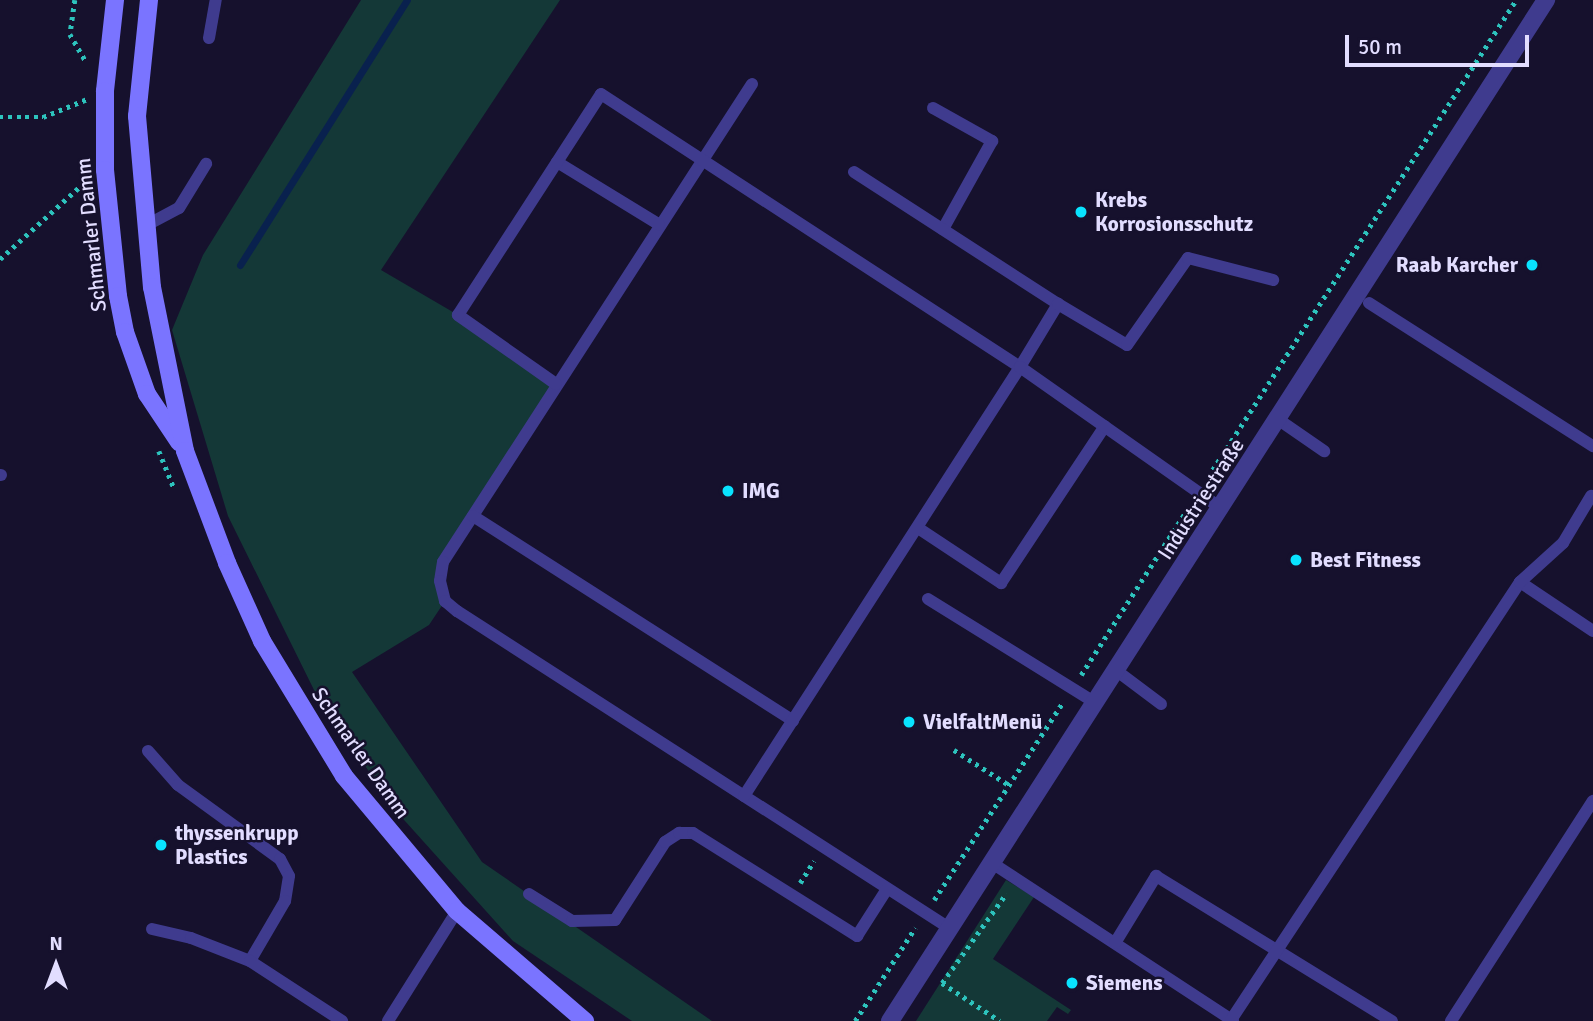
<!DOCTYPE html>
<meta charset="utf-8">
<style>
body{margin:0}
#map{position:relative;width:1593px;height:1021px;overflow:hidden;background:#16112d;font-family:Signika,sans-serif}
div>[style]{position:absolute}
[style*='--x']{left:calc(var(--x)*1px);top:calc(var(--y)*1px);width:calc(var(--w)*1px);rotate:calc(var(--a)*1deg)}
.green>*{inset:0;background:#143837}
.stream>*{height:7px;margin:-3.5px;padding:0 3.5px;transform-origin:3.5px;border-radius:3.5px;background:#09214e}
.path>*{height:4.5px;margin-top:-2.25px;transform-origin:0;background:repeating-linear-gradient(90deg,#2dc3bd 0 3.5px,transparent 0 8.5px)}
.lane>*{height:12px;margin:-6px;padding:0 6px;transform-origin:6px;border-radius:6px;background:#3f3b8e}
.street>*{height:18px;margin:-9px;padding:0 9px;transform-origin:9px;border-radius:9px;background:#3f3b8e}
.secondary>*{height:18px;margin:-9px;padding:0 9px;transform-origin:9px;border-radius:9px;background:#7a74ff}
.dots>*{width:19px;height:19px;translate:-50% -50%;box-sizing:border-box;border:4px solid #16112d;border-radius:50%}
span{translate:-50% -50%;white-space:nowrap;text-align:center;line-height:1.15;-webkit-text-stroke:5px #16112d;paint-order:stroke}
.poi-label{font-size:21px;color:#e2ddff;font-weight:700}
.left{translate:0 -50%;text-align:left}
.right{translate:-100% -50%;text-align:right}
.street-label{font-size:21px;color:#e2ddff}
.north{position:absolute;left:21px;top:930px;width:70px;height:70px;-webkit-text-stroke:5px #16112d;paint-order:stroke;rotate:0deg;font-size:19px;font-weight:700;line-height:28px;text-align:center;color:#e2ddff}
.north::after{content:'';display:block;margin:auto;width:24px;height:32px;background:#e2ddff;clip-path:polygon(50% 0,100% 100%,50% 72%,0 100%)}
.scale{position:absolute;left:1345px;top:35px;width:184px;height:32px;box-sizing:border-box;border:4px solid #e2ddff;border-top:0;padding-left:9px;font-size:21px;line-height:24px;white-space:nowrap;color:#e2ddff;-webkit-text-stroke:5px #16112d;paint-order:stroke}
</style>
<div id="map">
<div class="green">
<i style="clip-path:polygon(361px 0,560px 0,381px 270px,458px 315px,556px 384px,444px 562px,445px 601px,429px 625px,352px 672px,482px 862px,712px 1021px,632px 1021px,513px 941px,396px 811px,316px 694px,228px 516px,172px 330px,203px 255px)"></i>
<i style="clip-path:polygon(1006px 880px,1034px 897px,993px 959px,1071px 1010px,1068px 1014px,1057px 1007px,1047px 1021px,916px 1021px)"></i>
</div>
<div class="stream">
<i style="--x:240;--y:265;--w:313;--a:-57.8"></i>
</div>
<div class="path">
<i style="--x:75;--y:0;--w:34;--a:98"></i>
<i style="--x:70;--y:34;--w:30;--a:60"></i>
<i style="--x:0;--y:117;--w:43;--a:0"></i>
<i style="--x:43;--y:117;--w:48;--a:-22.2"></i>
<i style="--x:0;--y:259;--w:115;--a:-42.2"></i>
<i style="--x:159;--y:451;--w:40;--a:68"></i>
<i style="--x:1208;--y:477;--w:568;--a:-57.15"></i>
<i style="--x:1081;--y:675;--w:202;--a:-57.3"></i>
<i style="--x:954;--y:750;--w:65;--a:32.5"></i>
<i style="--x:800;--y:883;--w:26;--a:-58"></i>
<i style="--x:934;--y:900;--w:236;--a:-56.9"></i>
<i style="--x:942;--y:983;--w:110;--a:-54.3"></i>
<i style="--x:942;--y:983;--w:69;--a:33.2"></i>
<i style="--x:855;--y:1021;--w:111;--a:-57.2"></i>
</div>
<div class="lane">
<i style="--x:209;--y:38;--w:39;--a:-80"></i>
<i style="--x:752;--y:84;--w:569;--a:122.88"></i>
<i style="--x:443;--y:562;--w:19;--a:99"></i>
<i style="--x:440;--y:581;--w:21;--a:76"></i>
<i style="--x:445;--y:601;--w:16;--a:40"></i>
<i style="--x:457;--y:611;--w:585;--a:32.79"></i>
<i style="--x:933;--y:108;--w:68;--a:29.2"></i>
<i style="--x:992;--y:141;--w:101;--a:119.1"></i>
<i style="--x:557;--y:162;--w:119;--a:31.5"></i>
<i style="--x:854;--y:172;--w:243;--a:32.9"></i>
<i style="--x:145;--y:226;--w:38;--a:-28"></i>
<i style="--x:179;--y:208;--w:52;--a:-58.5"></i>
<i style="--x:1369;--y:303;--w:266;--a:32.6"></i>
<i style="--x:556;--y:384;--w:120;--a:-144.9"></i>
<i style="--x:458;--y:315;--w:263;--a:-57.1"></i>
<i style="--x:601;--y:94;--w:500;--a:33.09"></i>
<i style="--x:1020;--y:367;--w:74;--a:-58.9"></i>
<i style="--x:1058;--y:304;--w:80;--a:30.7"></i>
<i style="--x:1127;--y:345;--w:106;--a:-55"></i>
<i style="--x:1188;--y:258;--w:88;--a:14.5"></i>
<i style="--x:1279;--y:420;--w:55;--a:34.6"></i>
<i style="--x:0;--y:475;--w:1;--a:0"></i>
<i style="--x:473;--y:516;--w:380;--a:32.6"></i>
<i style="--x:918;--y:528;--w:100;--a:33.5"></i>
<i style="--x:1001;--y:583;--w:188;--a:-56.5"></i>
<i style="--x:1520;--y:582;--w:88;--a:33.9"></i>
<i style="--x:928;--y:599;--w:198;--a:31.8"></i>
<i style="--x:1117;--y:671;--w:55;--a:36.9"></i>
<i style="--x:148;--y:751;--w:45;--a:48.6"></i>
<i style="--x:178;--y:785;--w:126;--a:36"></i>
<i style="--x:280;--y:859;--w:19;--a:62"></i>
<i style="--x:289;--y:876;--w:25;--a:99"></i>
<i style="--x:285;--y:901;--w:69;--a:120.3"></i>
<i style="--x:744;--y:796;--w:510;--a:-57.24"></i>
<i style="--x:1020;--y:367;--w:247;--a:35.1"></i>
<i style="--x:992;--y:863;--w:288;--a:33.2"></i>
<i style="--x:529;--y:894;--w:51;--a:32.1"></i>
<i style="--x:572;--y:921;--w:43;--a:-1.3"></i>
<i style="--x:615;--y:920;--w:93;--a:-57.3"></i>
<i style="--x:665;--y:842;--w:17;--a:-33"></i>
<i style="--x:679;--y:833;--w:14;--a:0"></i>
<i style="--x:693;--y:833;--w:194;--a:32.1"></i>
<i style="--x:857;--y:936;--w:56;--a:-57.4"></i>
<i style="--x:152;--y:929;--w:40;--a:13"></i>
<i style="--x:191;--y:938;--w:63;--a:21.3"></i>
<i style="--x:250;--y:961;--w:110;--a:33.1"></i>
<i style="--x:1115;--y:943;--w:79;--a:-58.5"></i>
<i style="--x:1156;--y:876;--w:277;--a:31.6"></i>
<i style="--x:1231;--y:1020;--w:525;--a:-56.58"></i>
<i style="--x:1520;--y:582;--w:58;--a:-42.2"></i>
<i style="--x:1563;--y:543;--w:55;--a:-59.2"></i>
<i style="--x:388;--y:1021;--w:130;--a:-57.9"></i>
<i style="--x:1451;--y:1021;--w:262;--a:-57.2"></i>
</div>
<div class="street">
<i style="--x:890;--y:1021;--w:1214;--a:-57.28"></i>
</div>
<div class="secondary">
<i style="--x:115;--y:0;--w:92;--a:96.3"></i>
<i style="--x:105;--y:91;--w:79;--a:90"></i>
<i style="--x:105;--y:170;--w:127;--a:84.1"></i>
<i style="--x:118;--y:296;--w:37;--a:79"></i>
<i style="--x:125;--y:332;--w:66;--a:70.5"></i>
<i style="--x:147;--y:394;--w:58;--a:56.3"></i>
<i style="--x:149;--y:0;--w:117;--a:95.9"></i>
<i style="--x:137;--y:116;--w:172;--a:85"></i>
<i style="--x:152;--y:287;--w:167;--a:78.6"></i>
<i style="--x:185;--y:451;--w:120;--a:69.4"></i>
<i style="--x:227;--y:563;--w:85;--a:65.8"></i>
<i style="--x:262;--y:641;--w:158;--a:58.7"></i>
<i style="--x:344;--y:776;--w:176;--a:50.1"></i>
<i style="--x:457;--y:911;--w:169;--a:40.7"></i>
</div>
<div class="dots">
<i style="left:1081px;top:212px;background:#09e3ff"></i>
<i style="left:1532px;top:265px;background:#09e3ff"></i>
<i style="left:728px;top:491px;background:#09e3ff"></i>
<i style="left:1296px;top:560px;background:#09e3ff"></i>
<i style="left:909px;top:722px;background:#09e3ff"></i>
<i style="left:161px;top:845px;background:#09e3ff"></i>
<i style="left:1072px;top:983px;background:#09e3ff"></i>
</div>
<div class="poi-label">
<span class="left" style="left:1095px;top:212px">Krebs<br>Korrosionsschutz</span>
<span class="right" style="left:1518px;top:265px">Raab Karcher</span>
<span class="left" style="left:742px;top:491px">IMG</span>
<span class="left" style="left:1310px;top:560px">Best Fitness</span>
<span class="left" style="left:923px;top:722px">VielfaltMenü</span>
<span class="left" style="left:175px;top:845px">thyssenkrupp<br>Plastics</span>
<span class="left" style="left:1086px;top:983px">Siemens</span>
</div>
<div class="street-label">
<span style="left:91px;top:235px;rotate:-96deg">Schmarler Damm</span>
<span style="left:1201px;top:499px;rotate:-57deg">Industriestraße</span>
<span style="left:361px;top:753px;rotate:55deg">Schmarler Damm</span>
</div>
<div class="north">N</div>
<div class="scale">50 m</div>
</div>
